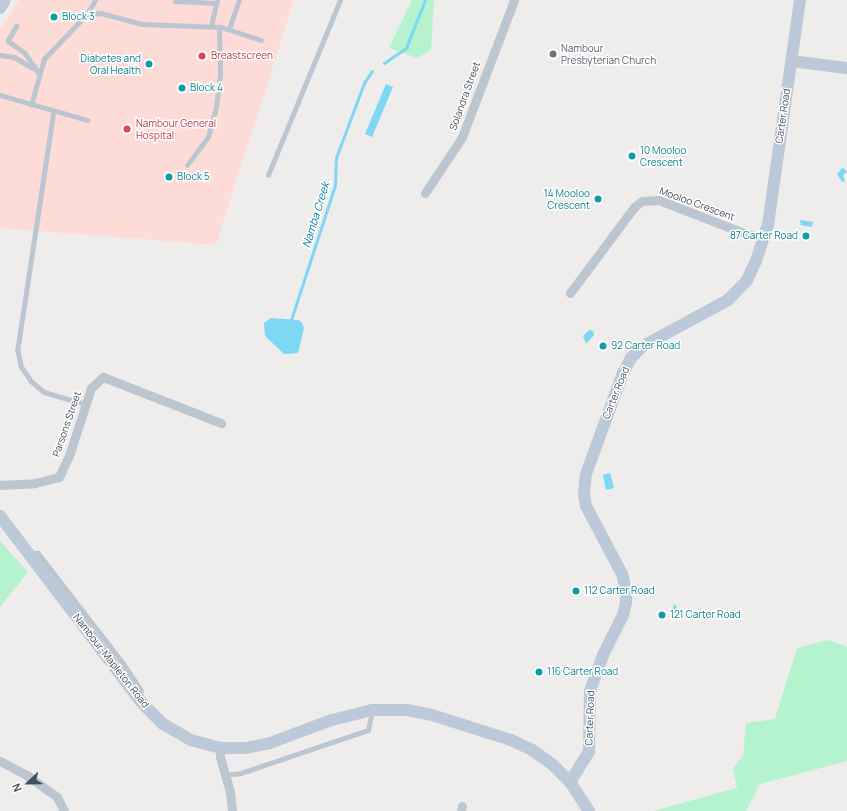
<!DOCTYPE html>
<style>
body{margin:0}
#map{position:relative;width:847px;height:811px;overflow:hidden;background:#efecec;font-family:Manrope,sans-serif}
div>[style]{position:absolute}
[style*='--x']{left:calc(var(--x)*1px);top:calc(var(--y)*1px);width:calc(var(--w)*1px);rotate:calc(var(--a)*1deg)}
.medical>*{inset:0;background:#fddcd8}
.green>*{inset:0;background:#b5f2ce}
.water>*{inset:0;background:#7ed7f3}
.stream>*{height:2.5px;margin:-1.25px;padding:0 1.25px;transform-origin:1.25px;border-radius:1.25px;background:#7ed7f3}
.lane>*{height:4.5px;margin:-2.25px;padding:0 2.25px;transform-origin:2.25px;border-radius:2.25px;background:#bbc6d0}
.street>*{height:9px;margin:-4.5px;padding:0 4.5px;transform-origin:4.5px;border-radius:4.5px;background:#bbc6d0}
.secondary>*{height:12px;margin:-6px;padding:0 6px;transform-origin:6px;border-radius:6px;background:#bcc9d8}
.dots>*{width:11px;height:11px;translate:-50% -50%;box-sizing:border-box;border:2px solid #fff;border-radius:50%}
span{translate:-50% -50%;white-space:nowrap;text-align:center;line-height:1.15;-webkit-text-stroke:3px #fff;paint-order:stroke}
.culture-label{font-size:10px;color:#0d838f}
.left{translate:0 -50%;text-align:left}
.right{translate:-100% -50%;text-align:right}
.worship-label{font-size:10px;color:#5b616d}
.health-label{font-size:10px;color:#be3a42}
.street-label{font-size:10px;color:#434f5b}
.water-label{font-size:11px;color:#0180a9;font-style:italic}
.north{position:absolute;left:8px;top:763px;width:40px;height:40px;-webkit-text-stroke:3px #fff;paint-order:stroke;rotate:248deg;font-size:11px;font-weight:700;line-height:16px;text-align:center;color:#434f5b}
.north::after{content:'';display:block;margin:auto;width:14px;height:18px;background:#434f5b;clip-path:polygon(50% 0,100% 100%,50% 72%,0 100%)}
</style>
<div id="map">
<div class="medical">
<i style="clip-path:polygon(19px 0,294px 0,216px 245px,0 228px,0 29px)"></i>
</div>
<div class="green">
<i style="clip-path:polygon(412px 0,434px 0,431px 50px,417px 58px,389px 48px)"></i>
<i style="clip-path:polygon(0 541px,28px 572px,0 607px)"></i>
<i style="clip-path:polygon(828px 640px,847px 647px,847px 761px,760px 784px,746px 811px,653px 811px,737px 788px,733px 768px,743px 756px,746px 723px,775px 719px,797px 648px)"></i>
</div>
<div class="water">
<i style="clip-path:polygon(386px 84px,393px 87px,372px 137px,365px 134px)"></i>
<i style="clip-path:polygon(843px 167px,847px 172px,843px 175px,845px 181px,842px 182px,837px 174px)"></i>
<i style="clip-path:polygon(800px 220px,813px 222px,812px 227px,801px 225px)"></i>
<i style="clip-path:polygon(271px 318px,299px 320px,302px 323px,304px 328px,298px 353px,284px 354px,265px 336px,264px 323px)"></i>
<i style="clip-path:polygon(589px 330px,593px 331px,594px 335px,586px 344px,583px 336px)"></i>
<i style="clip-path:polygon(610px 473px,614px 488px,606px 490px,603px 475px)"></i>
<i style="clip-path:polygon(675px 604px,680px 615px,677px 619px,672px 609px)"></i>
</div>
<div class="stream">
<i style="--x:384;--y:63;--w:27;--a:-34"></i>
<i style="--x:406;--y:48;--w:52;--a:-68.4"></i>
<i style="--x:291;--y:320;--w:142;--a:-71.9"></i>
<i style="--x:335;--y:185;--w:27;--a:-88"></i>
<i style="--x:336;--y:158;--w:80;--a:-69.5"></i>
<i style="--x:364;--y:83;--w:14;--a:-56"></i>
</div>
<div class="lane">
<i style="--x:175;--y:1;--w:42;--a:2.7"></i>
<i style="--x:87;--y:14;--w:14;--a:-4"></i>
<i style="--x:101;--y:13;--w:42;--a:15"></i>
<i style="--x:142;--y:24;--w:79;--a:2.2"></i>
<i style="--x:221;--y:27;--w:42;--a:18"></i>
<i style="--x:17;--y:26;--w:17;--a:121"></i>
<i style="--x:8;--y:41;--w:21;--a:35"></i>
<i style="--x:25;--y:53;--w:24;--a:55"></i>
<i style="--x:211;--y:26;--w:27;--a:-77"></i>
<i style="--x:229;--y:29;--w:31;--a:-71"></i>
<i style="--x:0;--y:55;--w:14;--a:8"></i>
<i style="--x:14;--y:57;--w:22;--a:30"></i>
<i style="--x:0;--y:95;--w:91;--a:15.9"></i>
<i style="--x:31;--y:105;--w:48;--a:-74.2"></i>
<i style="--x:44;--y:59;--w:62;--a:-46.3"></i>
<i style="--x:87;--y:14;--w:16;--a:-60"></i>
<i style="--x:54;--y:111;--w:242;--a:98.6"></i>
<i style="--x:18;--y:350;--w:16;--a:79"></i>
<i style="--x:21;--y:366;--w:18;--a:56"></i>
<i style="--x:31;--y:381;--w:17;--a:40"></i>
<i style="--x:44;--y:392;--w:43;--a:16.3"></i>
<i style="--x:187;--y:165;--w:35;--a:-53"></i>
<i style="--x:208;--y:137;--w:31;--a:-75"></i>
<i style="--x:216;--y:107;--w:33;--a:-83"></i>
<i style="--x:220;--y:74;--w:47;--a:-91.2"></i>
<i style="--x:268;--y:175;--w:189;--a:-67.6"></i>
<i style="--x:31;--y:553;--w:7;--a:0"></i>
<i style="--x:38;--y:553;--w:11;--a:52"></i>
<i style="--x:45;--y:562;--w:128;--a:52.3"></i>
<i style="--x:123;--y:663;--w:32;--a:56"></i>
<i style="--x:141;--y:690;--w:8;--a:90"></i>
<i style="--x:225;--y:775;--w:16;--a:-7"></i>
<i style="--x:241;--y:773;--w:134;--a:-18.7"></i>
<i style="--x:368;--y:730;--w:19;--a:-78"></i>
</div>
<div class="street">
<i style="--x:425;--y:193;--w:67;--a:-56.5"></i>
<i style="--x:462;--y:137;--w:147;--a:-69.2"></i>
<i style="--x:570;--y:293;--w:107;--a:-53.3"></i>
<i style="--x:634;--y:207;--w:10;--a:-37"></i>
<i style="--x:642;--y:201;--w:17;--a:-3"></i>
<i style="--x:659;--y:200;--w:93;--a:21.3"></i>
<i style="--x:746;--y:234;--w:18;--a:9"></i>
<i style="--x:0;--y:485;--w:35;--a:-3"></i>
<i style="--x:35;--y:483;--w:25;--a:-14"></i>
<i style="--x:59;--y:477;--w:23;--a:-65"></i>
<i style="--x:69;--y:456;--w:71;--a:-72.1"></i>
<i style="--x:91;--y:388;--w:16;--a:-43"></i>
<i style="--x:103;--y:377;--w:127;--a:21.3"></i>
<i style="--x:220;--y:748;--w:9;--a:90"></i>
<i style="--x:220;--y:757;--w:36;--a:74"></i>
<i style="--x:230;--y:792;--w:19;--a:84"></i>
<i style="--x:0;--y:761;--w:32;--a:28"></i>
<i style="--x:28;--y:776;--w:36;--a:36"></i>
<i style="--x:57;--y:797;--w:16;--a:63"></i>
<i style="--x:461;--y:811;--w:5;--a:-79"></i>
</div>
<div class="secondary">
<i style="--x:0;--y:8;--w:9;--a:-58"></i>
<i style="--x:791;--y:61;--w:56;--a:7.1"></i>
<i style="--x:0;--y:516;--w:233;--a:52.8"></i>
<i style="--x:141;--y:702;--w:31;--a:45"></i>
<i style="--x:163;--y:724;--w:32;--a:30"></i>
<i style="--x:191;--y:740;--w:30;--a:15"></i>
<i style="--x:220;--y:748;--w:26;--a:0"></i>
<i style="--x:246;--y:748;--w:25;--a:-12"></i>
<i style="--x:270;--y:743;--w:66;--a:-20.4"></i>
<i style="--x:332;--y:720;--w:41;--a:-14"></i>
<i style="--x:372;--y:710;--w:35;--a:0"></i>
<i style="--x:407;--y:710;--w:25;--a:11"></i>
<i style="--x:432;--y:715;--w:83;--a:17.6"></i>
<i style="--x:511;--y:740;--w:23;--a:25"></i>
<i style="--x:532;--y:750;--w:24;--a:35"></i>
<i style="--x:552;--y:764;--w:25;--a:45"></i>
<i style="--x:570;--y:782;--w:35;--a:57"></i>
<i style="--x:570;--y:782;--w:36;--a:-58"></i>
<i style="--x:589;--y:752;--w:61;--a:-89.1"></i>
<i style="--x:590;--y:691;--w:38;--a:-70"></i>
<i style="--x:603;--y:655;--w:45;--a:-63.4"></i>
<i style="--x:623;--y:615;--w:12;--a:-76"></i>
<i style="--x:626;--y:603;--w:12;--a:-90"></i>
<i style="--x:626;--y:591;--w:17;--a:-103"></i>
<i style="--x:622;--y:574;--w:77;--a:-117.9"></i>
<i style="--x:586;--y:506;--w:11;--a:-100"></i>
<i style="--x:584;--y:495;--w:21;--a:-85"></i>
<i style="--x:586;--y:474;--w:108;--a:-69.9"></i>
<i style="--x:623;--y:373;--w:17;--a:-62"></i>
<i style="--x:631;--y:358;--w:17;--a:-45"></i>
<i style="--x:643;--y:346;--w:97;--a:-28.4"></i>
<i style="--x:728;--y:300;--w:28;--a:-46"></i>
<i style="--x:747;--y:280;--w:21;--a:-65"></i>
<i style="--x:756;--y:261;--w:38;--a:-72"></i>
<i style="--x:768;--y:225;--w:227;--a:-81.9"></i>
</div>
<div class="dots">
<i style="left:54px;top:17px;background:#0f9aa8"></i>
<i style="left:553px;top:54px;background:#6b7280"></i>
<i style="left:202px;top:56px;background:#e0444e"></i>
<i style="left:149px;top:64px;background:#0f9aa8"></i>
<i style="left:182px;top:88px;background:#0f9aa8"></i>
<i style="left:127px;top:129px;background:#e0444e"></i>
<i style="left:632px;top:156px;background:#0f9aa8"></i>
<i style="left:169px;top:177px;background:#0f9aa8"></i>
<i style="left:598px;top:199px;background:#0f9aa8"></i>
<i style="left:806px;top:236px;background:#0f9aa8"></i>
<i style="left:603px;top:346px;background:#0f9aa8"></i>
<i style="left:576px;top:591px;background:#0f9aa8"></i>
<i style="left:662px;top:615px;background:#0f9aa8"></i>
<i style="left:539px;top:672px;background:#0f9aa8"></i>
</div>
<div class="culture-label">
<span class="left" style="left:62px;top:17px">Block 3</span>
<span class="right" style="left:141px;top:64px">Diabetes and<br>Oral Health</span>
<span class="left" style="left:190px;top:88px">Block 4</span>
<span class="left" style="left:640px;top:156px">10 Mooloo<br>Crescent</span>
<span class="left" style="left:177px;top:177px">Block 5</span>
<span class="right" style="left:590px;top:199px">14 Mooloo<br>Crescent</span>
<span class="right" style="left:798px;top:236px">87 Carter Road</span>
<span class="left" style="left:611px;top:346px">92 Carter Road</span>
<span class="left" style="left:584px;top:591px">112 Carter Road</span>
<span class="left" style="left:670px;top:615px">121 Carter Road</span>
<span class="left" style="left:547px;top:672px">116 Carter Road</span>
</div>
<div class="worship-label">
<span class="left" style="left:561px;top:54px">Nambour<br>Presbyterian Church</span>
</div>
<div class="health-label">
<span class="left" style="left:211px;top:56px">Breastscreen</span>
<span class="left" style="left:136px;top:129px">Nambour General<br>Hospital</span>
</div>
<div class="street-label">
<span style="left:465px;top:96px;rotate:-70deg">Solandra Street</span>
<span style="left:783px;top:116px;rotate:-82deg">Carter Road</span>
<span style="left:697px;top:204px;rotate:20deg">Mooloo Crescent</span>
<span style="left:616px;top:393px;rotate:-68deg">Carter Road</span>
<span style="left:67px;top:424px;rotate:-71deg">Parsons Street</span>
<span style="left:111px;top:661px;rotate:52deg">Nambour-Mapleton Road</span>
<span style="left:590px;top:718px;rotate:-88deg">Carter Road</span>
</div>
<div class="water-label">
<span style="left:316px;top:215px;rotate:-73deg">Namba Creek</span>
</div>
<div class="north">N</div>
</div>
